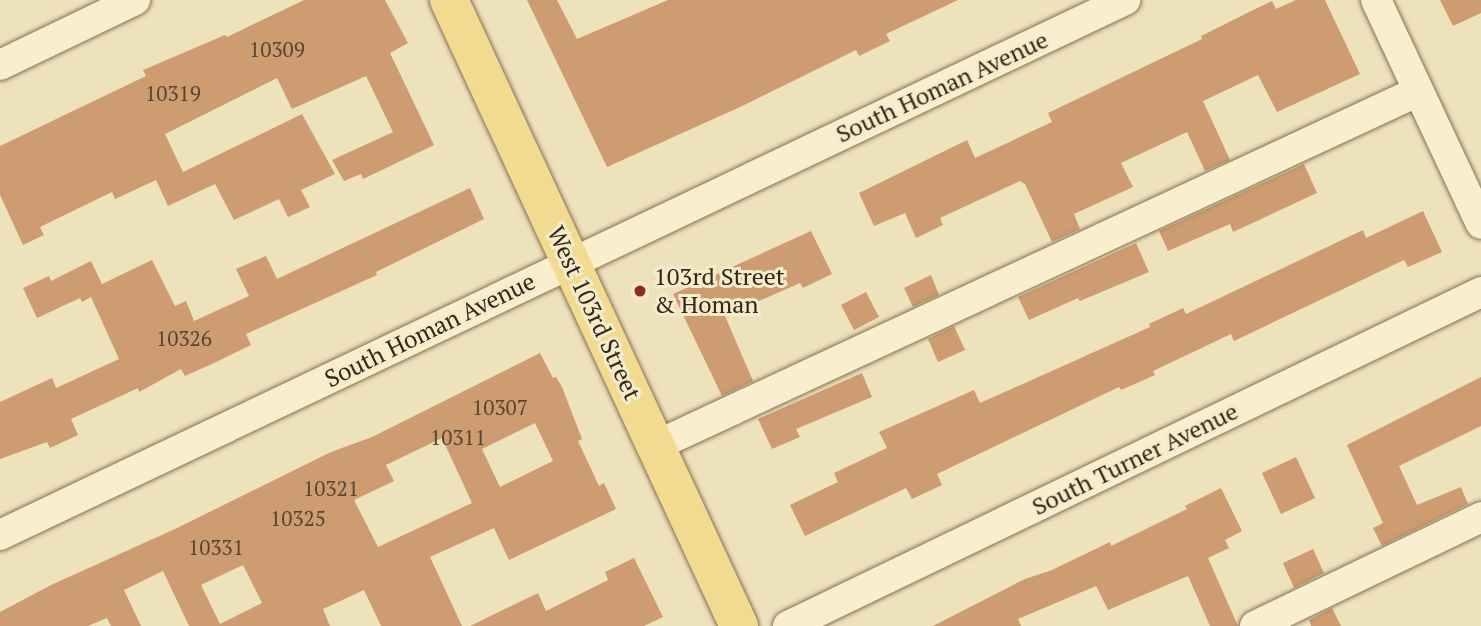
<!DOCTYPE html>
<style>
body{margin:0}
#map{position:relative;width:1481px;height:626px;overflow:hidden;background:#eee2bc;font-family:"PT Serif",serif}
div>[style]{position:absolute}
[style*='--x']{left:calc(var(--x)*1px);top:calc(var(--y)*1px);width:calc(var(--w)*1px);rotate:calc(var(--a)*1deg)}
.building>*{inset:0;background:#cd9c70}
.roads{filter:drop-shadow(0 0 2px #857255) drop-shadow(0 0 2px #857255)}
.minor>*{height:30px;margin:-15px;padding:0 15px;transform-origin:15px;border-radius:15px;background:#f9efce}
.major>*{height:38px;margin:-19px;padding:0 19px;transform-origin:19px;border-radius:19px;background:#f3da91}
.dots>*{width:19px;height:19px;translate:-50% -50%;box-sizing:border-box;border:4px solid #f5eccb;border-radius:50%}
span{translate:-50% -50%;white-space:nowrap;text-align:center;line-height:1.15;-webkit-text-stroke:6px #f5eccb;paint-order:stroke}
.number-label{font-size:21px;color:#5a4530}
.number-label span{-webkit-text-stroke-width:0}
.street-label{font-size:24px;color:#34281a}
.poi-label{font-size:24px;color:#34281a}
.left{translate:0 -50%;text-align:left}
</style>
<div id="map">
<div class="building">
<i style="clip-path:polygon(304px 0,385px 0,408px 43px,390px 53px,434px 145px,363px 179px,361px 174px,344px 181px,332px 160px,393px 132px,366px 76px,292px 109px,277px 78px,165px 134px,183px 172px,302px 114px,335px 174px,301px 190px,310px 207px,288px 217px,279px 199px,234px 220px,215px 184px,168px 206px,156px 180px,115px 199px,112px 192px,40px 227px,44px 235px,23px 245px,0 195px,0 146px,146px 76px,143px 70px,225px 35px,227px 37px)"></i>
<i style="clip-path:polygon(527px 0,557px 0,577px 39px,668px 0,958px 0,886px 34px,890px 41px,859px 56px,856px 50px,740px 107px,607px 167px)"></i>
<i style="clip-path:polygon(1296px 0,1325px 0,1360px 74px,1277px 112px,1258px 75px,1203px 101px,1230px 160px,1205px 171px,1187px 132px,1121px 163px,1133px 187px,1074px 214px,1080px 229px,1052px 242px,1025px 184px,1020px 181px,940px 218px,943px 225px,916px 238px,905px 213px,874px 226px,859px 193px,967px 140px,975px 158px,1052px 122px,1048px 113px,1202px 39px,1201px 36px,1245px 14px,1272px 1px,1276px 9px)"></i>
<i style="clip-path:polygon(1440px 0,1481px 0,1481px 13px,1453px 26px)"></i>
<i style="clip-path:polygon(1304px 164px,1317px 193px,1233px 232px,1230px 224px,1168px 251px,1159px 231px)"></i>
<i style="clip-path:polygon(470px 188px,484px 219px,376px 272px,377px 275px,246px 334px,251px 345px,212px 364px,185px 376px,181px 369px,139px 392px,138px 388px,71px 419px,78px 435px,50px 448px,47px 442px,0 459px,0 402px,52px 378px,56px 388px,119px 359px,91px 297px,82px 302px,80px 298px,37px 318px,23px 288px,49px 276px,51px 281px,91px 261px,102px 284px,152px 260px,175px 306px,186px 301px,194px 321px,249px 296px,236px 269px,266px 256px,277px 279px)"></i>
<i style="clip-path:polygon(1423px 211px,1442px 252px,1408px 267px,1404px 260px,1234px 341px,1231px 334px,1153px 371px,1155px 375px,1121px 390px,1119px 387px,937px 474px,942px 485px,912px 499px,906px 488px,805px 536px,790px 505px,838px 482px,834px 473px,887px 448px,879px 432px,974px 390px,980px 403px,1150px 327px,1149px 324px,1183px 308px,1186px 314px,1363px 230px,1366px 238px)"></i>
<i style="clip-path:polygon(811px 231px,832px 274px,803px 288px,800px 283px,725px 316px,753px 381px,722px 396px,673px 294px)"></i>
<i style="clip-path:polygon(1136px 243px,1149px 272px,1080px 301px,1078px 298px,1029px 320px,1018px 297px)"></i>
<i style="clip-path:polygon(931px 275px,939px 295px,913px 307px,904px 288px)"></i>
<i style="clip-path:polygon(866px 292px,879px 317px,854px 330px,841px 305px)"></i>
<i style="clip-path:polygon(954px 326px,965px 350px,938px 362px,928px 339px)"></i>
<i style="clip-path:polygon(evenodd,540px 353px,553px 378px,556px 377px,562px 387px,582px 439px,578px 441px,599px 486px,604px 483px,616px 509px,509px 560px,494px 528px,430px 557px,462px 626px,381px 626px,364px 590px,323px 609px,330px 626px,189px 626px,163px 571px,124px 590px,141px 626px,111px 626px,107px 618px,88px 626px,0 626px,0 612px,51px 585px,175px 529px,331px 452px,372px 437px,540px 353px,535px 423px,553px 461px,500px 487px,482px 449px,535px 423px,540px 353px,442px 438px,472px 503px,378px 547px,354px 500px,394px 481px,386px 465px,442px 438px,540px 353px,243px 565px,262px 603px,220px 624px,201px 585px,243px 565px)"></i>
<i style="clip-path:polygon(862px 373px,872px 397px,796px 429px,800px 437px,772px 449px,758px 419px)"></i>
<i style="clip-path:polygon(1481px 377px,1481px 426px,1399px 466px,1417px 505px,1461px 487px,1468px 504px,1382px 546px,1373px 528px,1383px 523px,1347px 445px)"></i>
<i style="clip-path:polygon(1296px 457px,1315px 498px,1281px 514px,1262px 473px)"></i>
<i style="clip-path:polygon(1221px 488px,1242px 531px,1225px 540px,1229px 548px,1208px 558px,1238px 626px,1210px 626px,1188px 576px,1108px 610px,1096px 586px,1018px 619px,1021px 626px,933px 626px,1025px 579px,1052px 570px,1110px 542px,1111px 546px,1187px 509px,1185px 506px)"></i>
<i style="clip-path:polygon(1313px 549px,1324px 573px,1294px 588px,1283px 563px)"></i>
<i style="clip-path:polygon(634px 558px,663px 617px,644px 626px,470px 626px,538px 593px,546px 611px,608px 580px,605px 572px)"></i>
<i style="clip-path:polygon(1332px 608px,1341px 626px,1311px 626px,1309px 620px)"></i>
</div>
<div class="roads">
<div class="minor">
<i style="--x:1376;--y:0;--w:247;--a:64.9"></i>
<i style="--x:0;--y:65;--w:150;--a:-25.7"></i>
<i style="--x:655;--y:446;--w:842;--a:-24.92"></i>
<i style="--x:0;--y:535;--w:1246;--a:-25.43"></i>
<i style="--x:788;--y:626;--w:769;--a:-25.73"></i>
<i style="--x:1255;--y:626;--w:251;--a:-25.7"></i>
</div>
<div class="major">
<i style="--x:449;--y:0;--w:690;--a:65.14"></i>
</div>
</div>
<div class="dots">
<i style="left:640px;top:291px;background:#952a25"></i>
</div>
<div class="number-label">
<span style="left:277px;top:49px">10309</span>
<span style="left:173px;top:93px">10319</span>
<span style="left:184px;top:338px">10326</span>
<span style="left:500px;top:407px">10307</span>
<span style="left:458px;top:437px">10311</span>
<span style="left:331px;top:488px">10321</span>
<span style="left:298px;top:518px">10325</span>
<span style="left:216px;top:547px">10331</span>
</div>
<div class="street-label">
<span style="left:942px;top:87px;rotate:-25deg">South Homan Avenue</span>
<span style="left:594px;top:313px;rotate:65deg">West 103rd Street</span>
<span style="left:430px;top:330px;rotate:-26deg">South Homan Avenue</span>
<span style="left:1135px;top:459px;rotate:-26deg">South Turner Avenue</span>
</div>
<div class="poi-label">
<span class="left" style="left:654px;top:291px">103rd Street<br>&amp; Homan</span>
</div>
</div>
